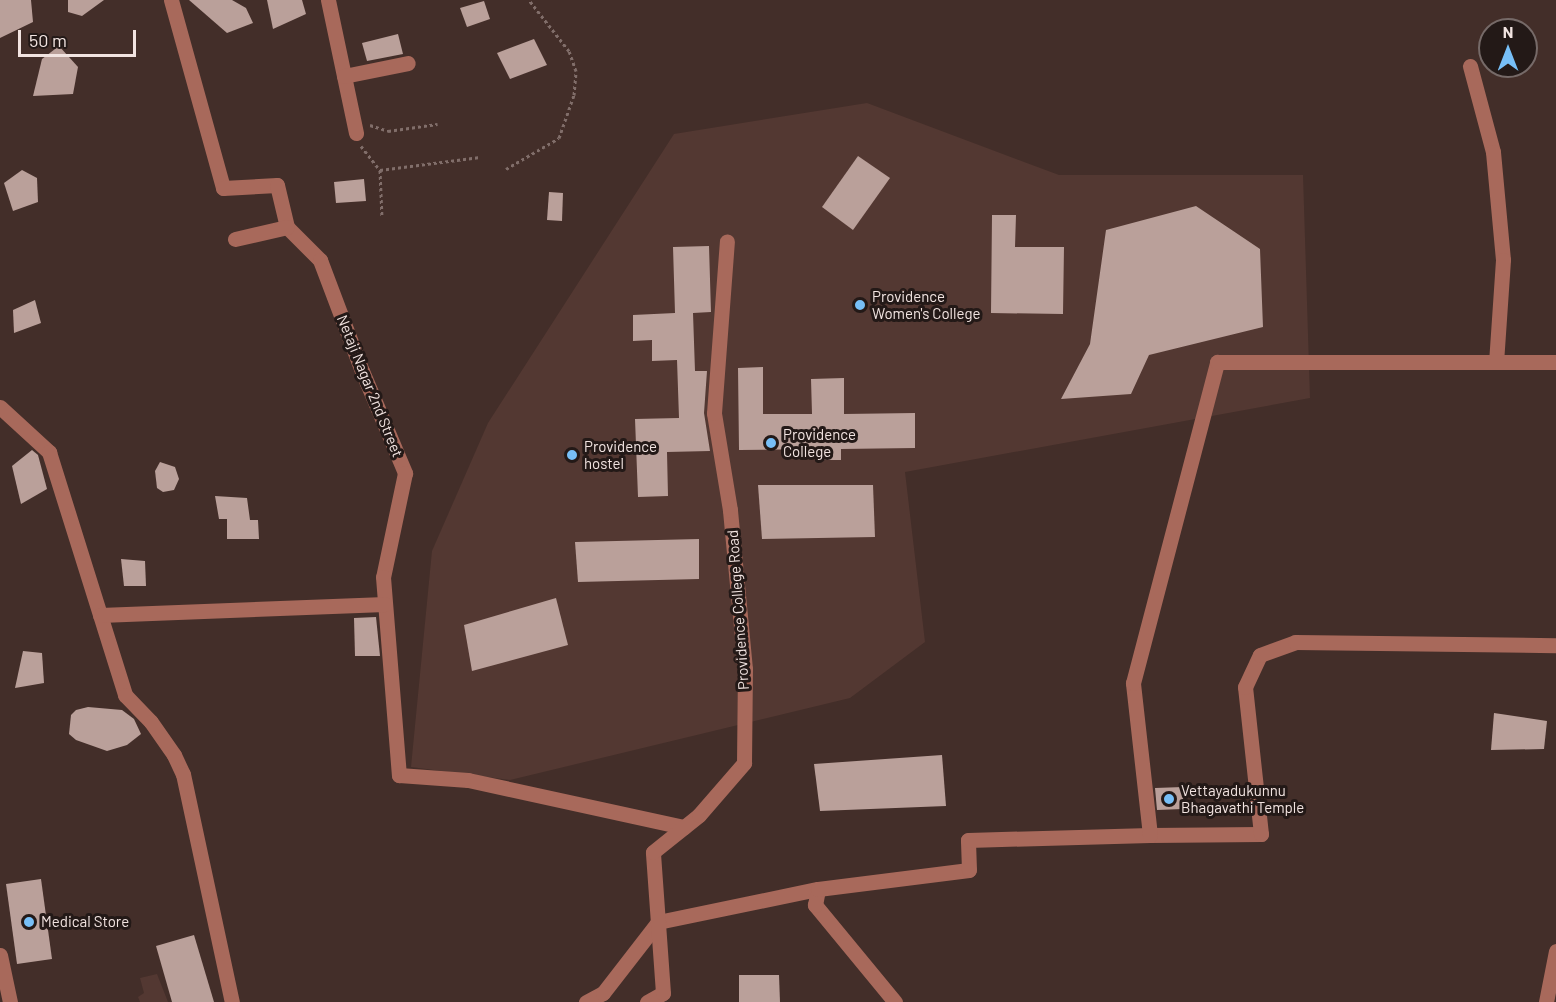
<!DOCTYPE html>
<style>
body{margin:0}
#map{position:relative;width:1556px;height:1002px;overflow:hidden;background:#432e29;font-family:Barlow,sans-serif}
div>[style]{position:absolute}
[style*='--x']{left:calc(var(--x)*1px);top:calc(var(--y)*1px);width:calc(var(--w)*1px);rotate:calc(var(--a)*1deg)}
.built>*{inset:0;background:#533832}
.building>*{inset:0;background:#baa09a}
.path>*{height:3px;margin-top:-1.5px;transform-origin:0;background:repeating-linear-gradient(90deg,#816e6a 0 3px,transparent 0 6px)}
.minor>*{height:15px;margin:-7.5px;padding:0 7.5px;transform-origin:7.5px;border-radius:7.5px;background:#a8695b}
.dots>*{width:16px;height:16px;translate:-50% -50%;box-sizing:border-box;border:3px solid #231917;border-radius:50%}
span{translate:-50% -50%;white-space:nowrap;text-align:center;line-height:1.15;-webkit-text-stroke:6px #231917;paint-order:stroke}
.poi-label{font-size:15px;color:#f2e4e1}
.left{translate:0 -50%;text-align:left}
.street-label{font-size:15px;color:#f2e4e1}
.north{position:absolute;left:1478px;top:18px;width:60px;height:60px;box-sizing:border-box;background:#231917;border:2px solid #766a68;border-radius:50%;rotate:0deg;font-size:16px;font-weight:700;line-height:24px;text-align:center;color:#f2e4e1}
.north::after{content:'';display:block;margin:auto;width:21px;height:27px;background:#77bff7;clip-path:polygon(50% 0,100% 100%,50% 72%,0 100%)}
.scale{position:absolute;left:18px;top:30px;width:118px;height:27px;box-sizing:border-box;border:3px solid #f2e4e1;border-top:0;padding-left:8px;font-size:18px;line-height:21px;white-space:nowrap;color:#f2e4e1;-webkit-text-stroke:4px #231917;paint-order:stroke}
</style>
<div id="map">
<div class="built">
<i style="clip-path:polygon(867px 103px,1059px 175px,1303px 175px,1310px 398px,905px 472px,925px 642px,850px 698px,510px 780px,411px 767px,432px 551px,488px 423px,674px 134px)"></i>
<i style="clip-path:polygon(157px 974px,168px 1002px,140px 1002px,138px 997px,144px 993px,140px 978px)"></i>
</div>
<div class="building">
<i style="clip-path:polygon(0 0,31px 0,33px 22px,0 38px)"></i>
<i style="clip-path:polygon(68px 0,104px 0,82px 16px,68px 12px)"></i>
<i style="clip-path:polygon(189px 0,232px 0,246px 8px,253px 23px,227px 33px)"></i>
<i style="clip-path:polygon(267px 0,302px 0,306px 14px,273px 29px)"></i>
<i style="clip-path:polygon(484px 1px,490px 19px,467px 27px,460px 8px)"></i>
<i style="clip-path:polygon(398px 34px,403px 54px,367px 61px,362px 43px)"></i>
<i style="clip-path:polygon(534px 39px,547px 65px,510px 79px,497px 53px)"></i>
<i style="clip-path:polygon(59px 46px,78px 67px,73px 94px,33px 96px,42px 59px)"></i>
<i style="clip-path:polygon(858px 156px,890px 178px,853px 230px,822px 207px)"></i>
<i style="clip-path:polygon(22px 170px,37px 178px,38px 202px,13px 211px,4px 183px)"></i>
<i style="clip-path:polygon(364px 179px,366px 201px,336px 203px,334px 182px)"></i>
<i style="clip-path:polygon(549px 192px,563px 193px,562px 221px,547px 220px)"></i>
<i style="clip-path:polygon(1196px 206px,1260px 249px,1263px 327px,1149px 355px,1131px 394px,1061px 399px,1090px 344px,1106px 230px)"></i>
<i style="clip-path:polygon(992px 215px,1016px 215px,1015px 247px,1064px 247px,1063px 314px,991px 313px)"></i>
<i style="clip-path:polygon(709px 246px,711px 312px,693px 313px,695px 371px,707px 371px,704px 413px,710px 451px,667px 452px,668px 496px,638px 497px,635px 419px,679px 418px,677px 360px,652px 361px,652px 340px,633px 341px,633px 315px,675px 313px,673px 247px)"></i>
<i style="clip-path:polygon(35px 300px,41px 323px,14px 333px,13px 310px)"></i>
<i style="clip-path:polygon(763px 367px,763px 414px,812px 414px,811px 379px,844px 378px,844px 414px,915px 413px,915px 448px,841px 449px,841px 460px,820px 460px,819px 449px,739px 450px,738px 368px)"></i>
<i style="clip-path:polygon(32px 450px,38px 455px,47px 489px,21px 504px,12px 466px)"></i>
<i style="clip-path:polygon(160px 462px,175px 467px,179px 479px,174px 490px,163px 492px,157px 488px,155px 471px)"></i>
<i style="clip-path:polygon(758px 485px,873px 485px,875px 537px,762px 539px)"></i>
<i style="clip-path:polygon(215px 496px,247px 498px,250px 520px,258px 520px,259px 539px,227px 539px,227px 519px,219px 519px)"></i>
<i style="clip-path:polygon(699px 539px,699px 579px,578px 582px,575px 542px)"></i>
<i style="clip-path:polygon(121px 559px,145px 561px,146px 586px,124px 586px)"></i>
<i style="clip-path:polygon(556px 598px,568px 645px,472px 671px,464px 625px)"></i>
<i style="clip-path:polygon(376px 617px,380px 656px,355px 656px,354px 618px)"></i>
<i style="clip-path:polygon(23px 651px,42px 653px,44px 683px,15px 688px)"></i>
<i style="clip-path:polygon(88px 707px,122px 710px,134px 719px,141px 734px,127px 745px,107px 751px,76px 740px,69px 734px,71px 715px,76px 710px)"></i>
<i style="clip-path:polygon(1494px 713px,1547px 721px,1544px 749px,1491px 750px)"></i>
<i style="clip-path:polygon(942px 755px,946px 806px,820px 811px,814px 764px)"></i>
<i style="clip-path:polygon(1183px 787px,1183px 809px,1157px 810px,1155px 788px)"></i>
<i style="clip-path:polygon(41px 879px,52px 959px,17px 964px,6px 884px)"></i>
<i style="clip-path:polygon(194px 935px,214px 1002px,172px 1002px,156px 946px)"></i>
<i style="clip-path:polygon(739px 975px,779px 975px,780px 1002px,739px 1002px)"></i>
</div>
<div class="path">
<i style="--x:370;--y:125;--w:19;--a:18"></i>
<i style="--x:388;--y:131;--w:50;--a:-8"></i>
<i style="--x:361;--y:146;--w:31;--a:52"></i>
<i style="--x:380;--y:170;--w:47;--a:87.6"></i>
<i style="--x:506;--y:169;--w:61;--a:-30.3"></i>
<i style="--x:559;--y:138;--w:46;--a:-70.8"></i>
<i style="--x:574;--y:95;--w:24;--a:-85"></i>
<i style="--x:576;--y:71;--w:21;--a:-109"></i>
<i style="--x:569;--y:51;--w:65;--a:-128.1"></i>
<i style="--x:380;--y:170;--w:101;--a:-7.4"></i>
</div>
<div class="minor">
<i style="--x:171;--y:0;--w:195;--a:74.5"></i>
<i style="--x:223;--y:188;--w:54;--a:-3.2"></i>
<i style="--x:277;--y:185;--w:43;--a:76.6"></i>
<i style="--x:287;--y:227;--w:47;--a:45"></i>
<i style="--x:320;--y:260;--w:119;--a:69.3"></i>
<i style="--x:362;--y:371;--w:111;--a:67.1"></i>
<i style="--x:405;--y:473;--w:106;--a:101.9"></i>
<i style="--x:383;--y:577;--w:199;--a:85.4"></i>
<i style="--x:399;--y:775;--w:69;--a:4.1"></i>
<i style="--x:468;--y:780;--w:221;--a:12.3"></i>
<i style="--x:328;--y:0;--w:136;--a:78.1"></i>
<i style="--x:1470;--y:66;--w:89;--a:75"></i>
<i style="--x:1493;--y:152;--w:108;--a:84.7"></i>
<i style="--x:1503;--y:260;--w:102;--a:93.9"></i>
<i style="--x:344;--y:76;--w:65;--a:-11.5"></i>
<i style="--x:235;--y:239;--w:53;--a:-13"></i>
<i style="--x:0;--y:407;--w:67;--a:42.6"></i>
<i style="--x:49;--y:452;--w:255;--a:72.6"></i>
<i style="--x:125;--y:695;--w:37;--a:46"></i>
<i style="--x:151;--y:722;--w:40;--a:55.1"></i>
<i style="--x:174;--y:755;--w:21;--a:65"></i>
<i style="--x:183;--y:774;--w:233;--a:77.9"></i>
<i style="--x:100;--y:615;--w:285;--a:-2.2"></i>
<i style="--x:1150;--y:835;--w:111;--a:-0.5"></i>
<i style="--x:1261;--y:834;--w:148;--a:-96.2"></i>
<i style="--x:1245;--y:687;--w:35;--a:-65"></i>
<i style="--x:1260;--y:655;--w:37;--a:-20"></i>
<i style="--x:1295;--y:642;--w:261;--a:0.7"></i>
<i style="--x:658;--y:922;--w:163;--a:-11.7"></i>
<i style="--x:0;--y:955;--w:48;--a:78"></i>
<i style="--x:586;--y:1002;--w:19;--a:-28"></i>
<i style="--x:603;--y:993;--w:90;--a:-52.2"></i>
<i style="--x:647;--y:1002;--w:18;--a:-29"></i>
<i style="--x:663;--y:993;--w:141;--a:-94.1"></i>
<i style="--x:653;--y:852;--w:59;--a:-38.8"></i>
<i style="--x:699;--y:815;--w:69;--a:-49.1"></i>
<i style="--x:744;--y:763;--w:94;--a:-89.4"></i>
<i style="--x:745;--y:669;--w:160;--a:-95.4"></i>
<i style="--x:730;--y:510;--w:98;--a:-99.4"></i>
<i style="--x:714;--y:413;--w:172;--a:-85.7"></i>
<i style="--x:895;--y:1002;--w:126;--a:-129.5"></i>
<i style="--x:815;--y:905;--w:16;--a:-79"></i>
<i style="--x:818;--y:889;--w:152;--a:-7.2"></i>
<i style="--x:969;--y:870;--w:30;--a:-92"></i>
<i style="--x:968;--y:840;--w:182;--a:-1.6"></i>
<i style="--x:1150;--y:835;--w:153;--a:-96.4"></i>
<i style="--x:1133;--y:683;--w:332;--a:-75.3"></i>
<i style="--x:1217;--y:362;--w:339;--a:0"></i>
<i style="--x:1546;--y:1002;--w:52;--a:-78.9"></i>
</div>
<div class="dots">
<i style="left:860px;top:305px;background:#77bff7"></i>
<i style="left:771px;top:443px;background:#77bff7"></i>
<i style="left:572px;top:455px;background:#77bff7"></i>
<i style="left:1169px;top:799px;background:#77bff7"></i>
<i style="left:29px;top:922px;background:#77bff7"></i>
</div>
<div class="poi-label">
<span class="left" style="left:872px;top:305px">Providence<br>Women's College</span>
<span class="left" style="left:783px;top:443px">Providence<br>College</span>
<span class="left" style="left:584px;top:455px">Providence<br>hostel</span>
<span class="left" style="left:1181px;top:799px">Vettayadukunnu<br>Bhagavathi Temple</span>
<span class="left" style="left:41px;top:922px">Medical Store</span>
</div>
<div class="street-label">
<span style="left:370px;top:386px;rotate:68deg">Netaji Nagar 2nd Street</span>
<span style="left:738px;top:610px;rotate:-94deg">Providence College Road</span>
</div>
<div class="north">N</div>
<div class="scale">50 m</div>
</div>
